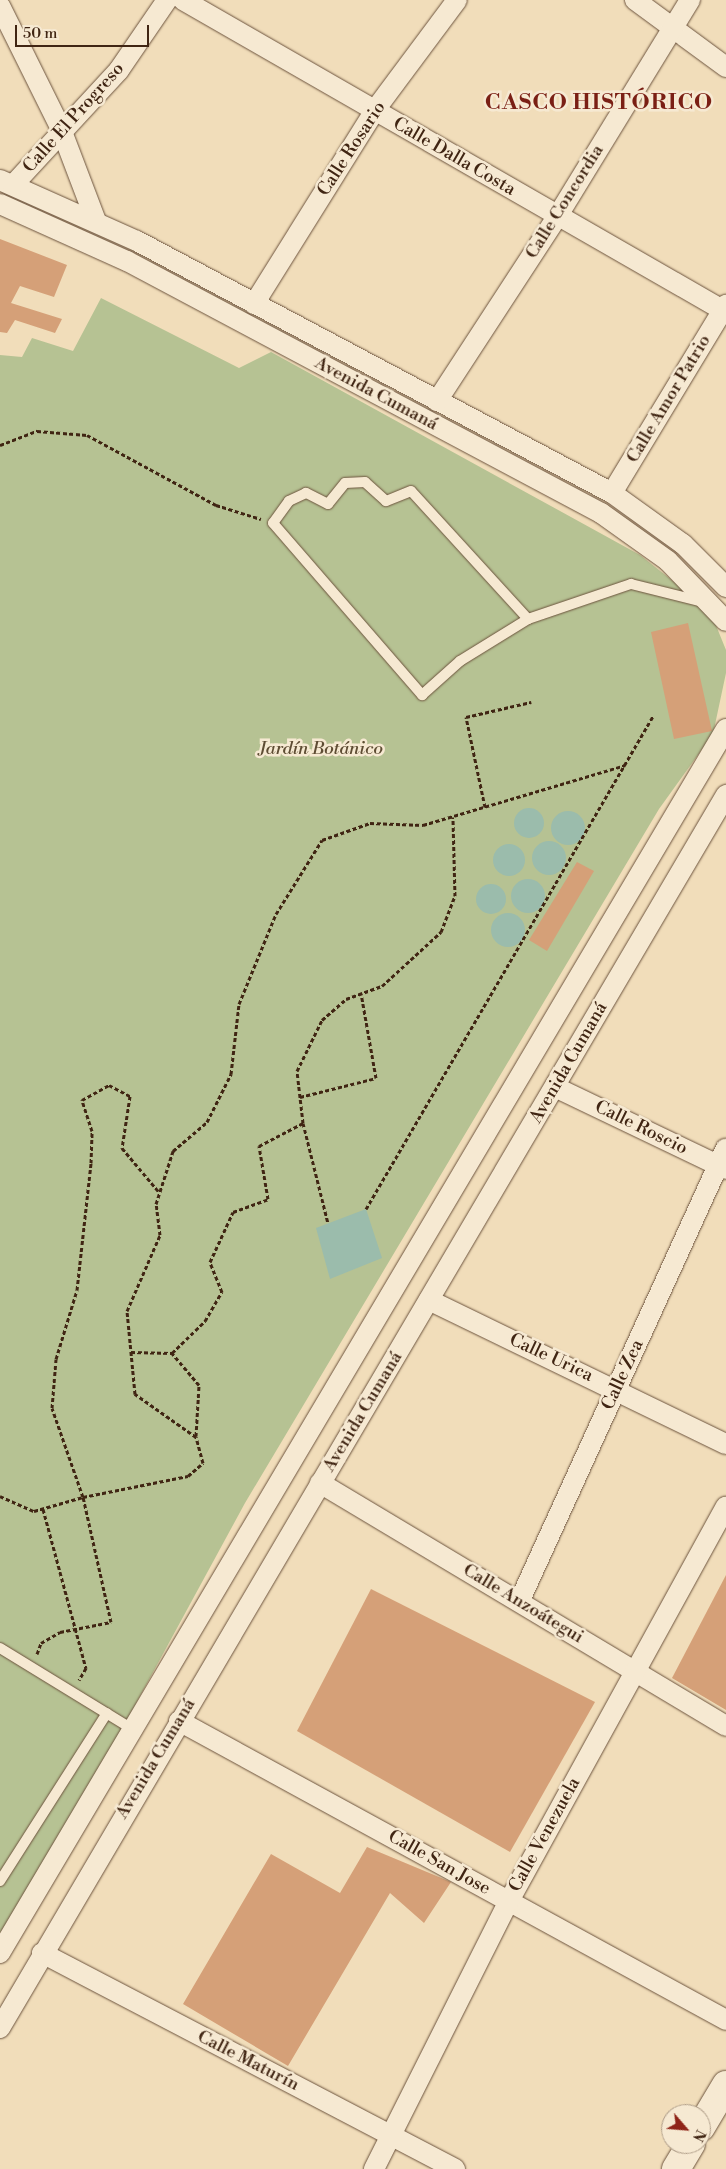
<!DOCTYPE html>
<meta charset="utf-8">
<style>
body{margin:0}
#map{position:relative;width:726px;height:2169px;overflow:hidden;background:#f1ddba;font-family:"Libre Bodoni",serif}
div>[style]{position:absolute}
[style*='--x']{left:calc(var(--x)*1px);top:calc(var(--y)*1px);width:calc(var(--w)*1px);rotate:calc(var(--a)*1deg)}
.green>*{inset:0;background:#b6c293}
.water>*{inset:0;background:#9bbcac}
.round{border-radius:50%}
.building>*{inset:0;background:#d5a078}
.path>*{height:3px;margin-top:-1.5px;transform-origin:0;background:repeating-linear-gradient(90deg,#402513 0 4px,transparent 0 6.5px)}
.roads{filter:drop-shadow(0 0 1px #6c533d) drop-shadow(0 0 1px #6c533d)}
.lane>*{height:10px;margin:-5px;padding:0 5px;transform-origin:5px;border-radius:5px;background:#f6e9d2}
.street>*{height:20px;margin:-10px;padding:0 10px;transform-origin:10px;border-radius:10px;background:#f6e9d2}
.secondary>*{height:28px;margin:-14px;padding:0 14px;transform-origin:14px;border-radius:14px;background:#f6e9d2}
span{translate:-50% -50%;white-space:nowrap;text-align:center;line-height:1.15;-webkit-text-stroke:5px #f6e9d2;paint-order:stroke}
.street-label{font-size:18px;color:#402513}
.park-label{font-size:18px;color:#5e4c33;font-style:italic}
.district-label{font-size:22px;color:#7a1f14;font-weight:700;letter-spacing:1px}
.north{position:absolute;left:661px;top:2104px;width:50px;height:50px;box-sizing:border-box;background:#f6e9d2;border:1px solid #ad9b86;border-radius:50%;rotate:117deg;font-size:14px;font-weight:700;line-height:20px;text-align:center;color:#402513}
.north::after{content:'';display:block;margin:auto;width:18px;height:22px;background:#8f2418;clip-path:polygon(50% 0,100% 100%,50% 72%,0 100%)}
.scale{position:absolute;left:15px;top:25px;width:134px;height:22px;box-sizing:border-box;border:2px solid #402513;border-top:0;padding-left:6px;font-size:15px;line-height:18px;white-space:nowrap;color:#402513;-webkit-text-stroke:4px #f6e9d2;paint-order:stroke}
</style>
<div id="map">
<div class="green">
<i style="clip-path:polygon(101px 298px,239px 368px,271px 352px,640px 555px,683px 589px,715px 623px,726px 650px,726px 673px,713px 734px,659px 809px,245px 1503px,45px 1871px,0 1933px,0 355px,22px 357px,32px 338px,73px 351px)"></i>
</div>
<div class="water">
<i class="round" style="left:514px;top:808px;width:30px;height:30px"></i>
<i class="round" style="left:551px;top:811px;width:34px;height:34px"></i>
<i class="round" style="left:532px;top:841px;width:34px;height:34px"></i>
<i class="round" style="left:493px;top:844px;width:32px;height:32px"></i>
<i class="round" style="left:511px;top:879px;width:34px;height:34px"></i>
<i class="round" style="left:476px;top:884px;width:30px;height:30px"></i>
<i class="round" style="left:491px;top:913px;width:34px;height:34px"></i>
<i style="clip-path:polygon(366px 1209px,382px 1258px,330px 1279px,316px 1228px)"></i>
</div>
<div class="building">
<i style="clip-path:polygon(0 239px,67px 265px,54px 297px,20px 286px,11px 303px,62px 319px,55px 333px,15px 320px,7px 333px,0 332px)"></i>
<i style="clip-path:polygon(688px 623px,712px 731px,674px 739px,651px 632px)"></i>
<i style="clip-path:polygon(577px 862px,594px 871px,547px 951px,529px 940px)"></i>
<i style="clip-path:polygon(726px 1575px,726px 1710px,672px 1678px)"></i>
<i style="clip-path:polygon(371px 1589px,595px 1702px,510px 1852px,297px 1731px)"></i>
<i style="clip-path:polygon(367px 1847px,451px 1882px,424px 1923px,390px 1893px,288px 2066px,183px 2004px,271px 1854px,340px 1893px)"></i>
</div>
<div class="path">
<i style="--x:0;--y:445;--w:40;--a:-21"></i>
<i style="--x:37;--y:431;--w:50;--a:4.6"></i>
<i style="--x:87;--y:435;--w:147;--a:28.5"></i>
<i style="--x:216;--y:505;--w:47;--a:17.3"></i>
<i style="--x:485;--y:807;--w:92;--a:-101.9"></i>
<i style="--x:466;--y:717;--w:67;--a:-13"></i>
<i style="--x:300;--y:1097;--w:78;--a:-14"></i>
<i style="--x:376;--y:1078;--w:86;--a:-100"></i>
<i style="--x:303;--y:1123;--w:103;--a:76"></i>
<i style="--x:366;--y:1209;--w:570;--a:-59.79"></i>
<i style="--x:131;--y:1352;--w:41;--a:1.4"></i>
<i style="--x:196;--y:1436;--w:51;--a:-86.6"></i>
<i style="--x:199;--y:1385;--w:42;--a:-130.2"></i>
<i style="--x:172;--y:1353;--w:46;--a:-44.1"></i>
<i style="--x:205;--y:1321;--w:34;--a:-60"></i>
<i style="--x:222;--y:1292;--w:32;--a:-112"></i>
<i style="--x:210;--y:1262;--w:55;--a:-65.3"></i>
<i style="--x:233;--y:1212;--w:37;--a:-20"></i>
<i style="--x:268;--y:1199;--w:54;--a:-99.6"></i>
<i style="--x:259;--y:1146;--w:50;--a:-27.6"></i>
<i style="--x:303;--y:1123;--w:52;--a:-96.6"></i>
<i style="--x:297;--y:1071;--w:57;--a:-63.9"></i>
<i style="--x:322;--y:1020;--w:32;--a:-41"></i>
<i style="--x:346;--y:999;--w:38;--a:-20"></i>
<i style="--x:382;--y:986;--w:80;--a:-42.5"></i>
<i style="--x:441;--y:932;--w:39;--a:-69"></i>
<i style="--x:455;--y:896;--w:79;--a:-91.5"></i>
<i style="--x:0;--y:1496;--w:37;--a:24"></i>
<i style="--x:34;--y:1511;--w:51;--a:-15.9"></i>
<i style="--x:83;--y:1497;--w:94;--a:-109.2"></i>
<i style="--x:52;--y:1408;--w:49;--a:-85.3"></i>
<i style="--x:56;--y:1359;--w:72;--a:-73.1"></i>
<i style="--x:77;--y:1290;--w:128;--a:-83.7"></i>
<i style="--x:91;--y:1163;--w:32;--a:-88"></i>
<i style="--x:92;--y:1131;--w:33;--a:-108"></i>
<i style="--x:82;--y:1100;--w:31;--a:-29"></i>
<i style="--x:109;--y:1085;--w:24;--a:28"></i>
<i style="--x:130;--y:1096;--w:53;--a:98.7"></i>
<i style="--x:122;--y:1148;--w:57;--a:49.9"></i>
<i style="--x:43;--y:1509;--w:165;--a:74.9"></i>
<i style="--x:86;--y:1668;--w:14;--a:120"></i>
<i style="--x:37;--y:1654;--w:12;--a:-70"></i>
<i style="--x:41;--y:1643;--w:22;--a:-30"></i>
<i style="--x:60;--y:1632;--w:52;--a:-11.1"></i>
<i style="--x:111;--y:1622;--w:128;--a:-102.6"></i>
<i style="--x:83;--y:1497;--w:107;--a:-11.3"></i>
<i style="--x:188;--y:1476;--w:20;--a:-41"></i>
<i style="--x:203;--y:1463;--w:27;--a:-105"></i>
<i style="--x:196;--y:1437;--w:75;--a:-144.8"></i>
<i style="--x:135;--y:1394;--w:83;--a:-95.5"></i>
<i style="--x:127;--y:1311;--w:83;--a:-66.5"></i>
<i style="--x:160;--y:1235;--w:31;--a:-97"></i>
<i style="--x:156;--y:1204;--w:56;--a:-72.2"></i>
<i style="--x:173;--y:1151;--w:45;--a:-40.5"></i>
<i style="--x:207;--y:1122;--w:54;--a:-63.4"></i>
<i style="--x:231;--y:1074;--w:70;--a:-83.5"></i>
<i style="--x:239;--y:1004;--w:97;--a:-67.7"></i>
<i style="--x:276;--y:914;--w:87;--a:-58.1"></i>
<i style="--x:322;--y:840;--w:51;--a:-19.5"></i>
<i style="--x:370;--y:823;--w:53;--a:2.2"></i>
<i style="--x:423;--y:825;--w:211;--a:-16.5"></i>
</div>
<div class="roads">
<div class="lane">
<i style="--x:528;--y:619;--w:173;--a:-132.4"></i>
<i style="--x:411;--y:491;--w:27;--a:158"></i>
<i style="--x:386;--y:501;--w:28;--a:-138"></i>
<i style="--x:365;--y:482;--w:20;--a:177"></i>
<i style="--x:345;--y:483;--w:27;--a:129"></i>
<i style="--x:328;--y:504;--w:25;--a:-153"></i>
<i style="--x:306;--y:493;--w:19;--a:155"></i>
<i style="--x:289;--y:501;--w:27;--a:126"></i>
<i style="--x:273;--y:523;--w:228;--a:49.1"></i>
<i style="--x:422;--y:695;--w:51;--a:-41.8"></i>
<i style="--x:460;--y:661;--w:80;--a:-31.7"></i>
<i style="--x:528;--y:619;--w:109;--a:-18.8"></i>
<i style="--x:631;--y:584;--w:70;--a:14"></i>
<i style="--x:0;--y:1648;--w:157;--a:31.5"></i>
<i style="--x:0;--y:1881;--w:199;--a:-57.5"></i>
</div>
<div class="street">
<i style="--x:183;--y:0;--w:626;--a:29.88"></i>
<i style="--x:635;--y:0;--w:113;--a:36.4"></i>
<i style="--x:0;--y:6;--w:137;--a:63.6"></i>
<i style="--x:61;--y:129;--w:98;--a:69.2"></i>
<i style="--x:0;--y:180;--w:150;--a:24"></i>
<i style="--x:137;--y:241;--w:538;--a:27.95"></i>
<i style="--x:612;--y:493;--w:87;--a:35.7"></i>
<i style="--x:683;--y:544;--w:61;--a:45"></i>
<i style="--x:13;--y:185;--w:156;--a:-47.3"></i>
<i style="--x:119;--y:70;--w:85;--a:-55.6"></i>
<i style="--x:0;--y:204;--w:139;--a:24.2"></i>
<i style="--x:127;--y:261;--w:537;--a:28"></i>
<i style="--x:601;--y:513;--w:82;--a:35.6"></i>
<i style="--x:668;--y:561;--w:83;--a:46"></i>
<i style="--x:254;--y:304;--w:229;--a:-58"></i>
<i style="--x:375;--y:110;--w:137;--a:-53.3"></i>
<i style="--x:437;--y:401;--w:220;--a:-56.9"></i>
<i style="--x:557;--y:217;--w:255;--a:-58.5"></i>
<i style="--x:612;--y:493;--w:220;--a:-58.8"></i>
<i style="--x:555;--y:1087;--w:190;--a:25.6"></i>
<i style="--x:429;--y:1300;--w:330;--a:25.9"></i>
<i style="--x:320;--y:1483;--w:473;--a:30.9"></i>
<i style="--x:520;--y:1600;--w:496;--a:-65.5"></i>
<i style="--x:179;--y:1721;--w:623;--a:28.66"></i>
<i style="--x:0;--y:1953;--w:1423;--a:-59.33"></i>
<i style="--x:42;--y:1953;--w:466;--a:27.6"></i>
<i style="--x:0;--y:2028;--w:1431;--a:-59.51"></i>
<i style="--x:374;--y:2169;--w:300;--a:-63.3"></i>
<i style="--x:509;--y:1901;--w:450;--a:-61.2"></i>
</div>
<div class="secondary">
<i style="--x:701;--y:2127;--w:49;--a:-59.2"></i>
<i style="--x:676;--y:2169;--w:29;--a:-59"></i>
</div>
</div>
<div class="street-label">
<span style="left:74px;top:118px;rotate:-48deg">Calle El Progreso</span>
<span style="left:352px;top:149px;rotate:-57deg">Calle Rosario</span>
<span style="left:454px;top:157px;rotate:30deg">Calle Dalla Costa</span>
<span style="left:565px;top:202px;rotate:-58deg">Calle Concordia</span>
<span style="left:376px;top:394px;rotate:28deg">Avenida Cumaná</span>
<span style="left:669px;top:399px;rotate:-59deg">Calle Amor Patrio</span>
<span style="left:569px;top:1063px;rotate:-60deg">Avenida Cumaná</span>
<span style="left:641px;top:1128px;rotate:26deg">Calle Roscio</span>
<span style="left:551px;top:1358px;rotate:25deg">Calle Urica</span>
<span style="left:623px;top:1375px;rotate:-65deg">Calle Zea</span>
<span style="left:363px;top:1412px;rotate:-59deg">Avenida Cumaná</span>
<span style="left:523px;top:1604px;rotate:31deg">Calle Anzoátegui</span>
<span style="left:156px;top:1759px;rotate:-59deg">Avenida Cumaná</span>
<span style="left:545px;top:1835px;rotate:-61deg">Calle Venezuela</span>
<span style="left:439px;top:1863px;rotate:29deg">Calle San Jose</span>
<span style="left:248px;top:2061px;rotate:27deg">Calle Maturín</span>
</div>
<div class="park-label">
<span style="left:321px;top:749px">Jardín Botánico</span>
</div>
<div class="district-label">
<span style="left:599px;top:103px">CASCO HISTÓRICO</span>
</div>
<div class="north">N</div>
<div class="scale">50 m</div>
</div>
